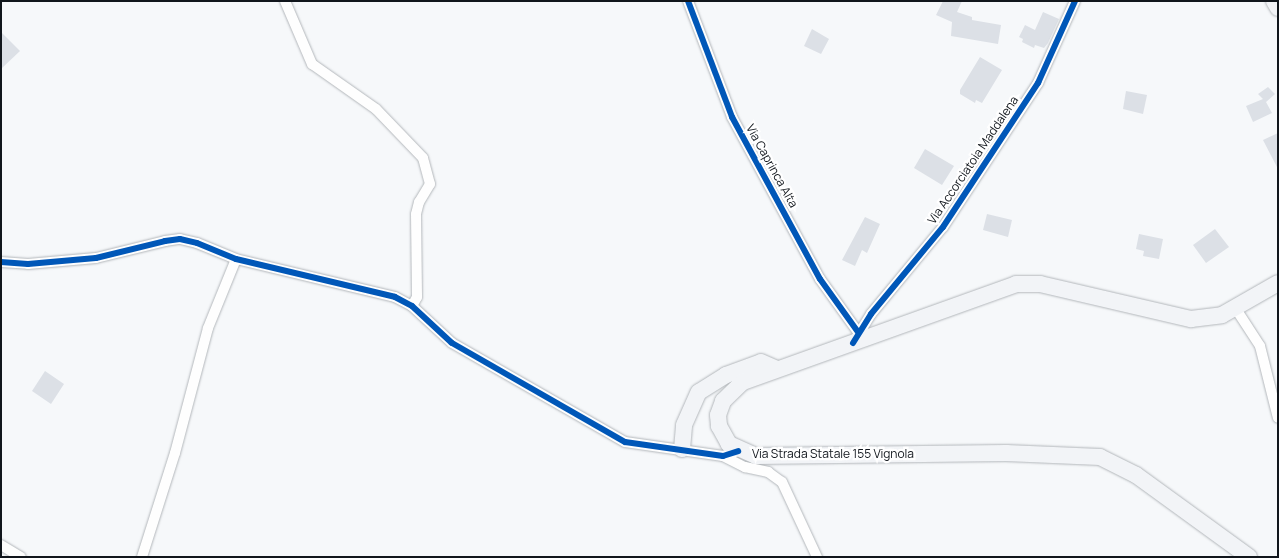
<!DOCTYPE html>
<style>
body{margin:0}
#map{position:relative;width:1279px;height:558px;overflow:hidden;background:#f6f8fa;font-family:Manrope,sans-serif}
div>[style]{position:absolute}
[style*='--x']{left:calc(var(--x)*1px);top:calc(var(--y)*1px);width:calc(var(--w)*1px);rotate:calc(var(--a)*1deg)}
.building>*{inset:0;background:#dce0e6}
.roads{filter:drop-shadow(0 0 1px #b3b7bb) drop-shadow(0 0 1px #b3b7bb)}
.street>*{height:10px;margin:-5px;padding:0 5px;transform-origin:5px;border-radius:5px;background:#fefefe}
.primary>*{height:16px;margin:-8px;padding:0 8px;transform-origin:8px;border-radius:8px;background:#f2f4f7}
.cycleway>*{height:6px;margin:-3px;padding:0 3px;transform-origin:3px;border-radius:3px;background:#0057b8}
span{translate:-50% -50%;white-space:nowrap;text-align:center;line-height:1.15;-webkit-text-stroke:4.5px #fff;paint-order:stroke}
.street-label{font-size:12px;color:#11161c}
.frame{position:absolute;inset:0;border:2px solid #11161c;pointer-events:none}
</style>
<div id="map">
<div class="building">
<i style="clip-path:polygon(943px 1px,962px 1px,957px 12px,972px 17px,972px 20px,1001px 25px,998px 44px,951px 36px,952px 22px,936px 15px)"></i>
<i style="clip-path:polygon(1043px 12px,1059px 19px,1048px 43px,1044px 48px,1035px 45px,1034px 48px,1022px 42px,1023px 39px,1019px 37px,1025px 25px,1035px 30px)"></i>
<i style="clip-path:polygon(812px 29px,829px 39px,821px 54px,804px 46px)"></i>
<i style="clip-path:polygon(1px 32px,20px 51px,1px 69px)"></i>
<i style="clip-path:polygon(980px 57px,1002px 70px,982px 103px,976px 100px,975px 103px,960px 94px,960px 90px)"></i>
<i style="clip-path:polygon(1268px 87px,1275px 94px,1266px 102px,1272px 113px,1253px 122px,1246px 106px,1263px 99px,1258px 94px)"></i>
<i style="clip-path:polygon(1126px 91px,1147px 95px,1143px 114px,1123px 109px)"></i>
<i style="clip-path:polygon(1278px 133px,1278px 169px,1263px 140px)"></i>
<i style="clip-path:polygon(925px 149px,954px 166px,942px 185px,914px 168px)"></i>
<i style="clip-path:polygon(987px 214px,1012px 220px,1008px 237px,983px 230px)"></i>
<i style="clip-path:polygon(865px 217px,880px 224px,867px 253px,862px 250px,855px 266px,842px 260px)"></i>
<i style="clip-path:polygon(1215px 229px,1229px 247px,1206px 263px,1193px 245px)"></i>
<i style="clip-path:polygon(1139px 234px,1163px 239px,1159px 259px,1143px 256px,1144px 251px,1136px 249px)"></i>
<i style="clip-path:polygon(45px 371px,64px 384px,51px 404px,32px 391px)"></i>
</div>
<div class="roads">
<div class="street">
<i style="--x:285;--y:1;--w:69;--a:66.8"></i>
<i style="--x:312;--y:64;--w:78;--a:35.1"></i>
<i style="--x:376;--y:109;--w:68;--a:46.2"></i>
<i style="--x:423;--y:158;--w:27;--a:75"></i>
<i style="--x:430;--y:184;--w:21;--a:121"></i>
<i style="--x:419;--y:202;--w:12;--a:104"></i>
<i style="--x:416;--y:214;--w:83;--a:89.3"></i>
<i style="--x:417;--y:297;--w:10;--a:119"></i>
<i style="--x:688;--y:1;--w:124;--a:69.2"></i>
<i style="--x:732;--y:117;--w:184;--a:61.5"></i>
<i style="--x:820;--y:279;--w:65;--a:54.4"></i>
<i style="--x:1;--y:262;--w:27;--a:4"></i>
<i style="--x:28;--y:264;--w:68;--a:-5"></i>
<i style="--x:96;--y:258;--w:71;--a:-13.8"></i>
<i style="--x:165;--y:241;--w:15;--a:-8"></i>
<i style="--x:180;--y:239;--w:17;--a:13"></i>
<i style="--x:197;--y:243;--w:42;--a:22.3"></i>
<i style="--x:236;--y:259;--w:163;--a:13.4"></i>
<i style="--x:395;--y:297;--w:19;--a:28"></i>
<i style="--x:412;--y:306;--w:54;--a:42.8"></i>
<i style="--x:452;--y:343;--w:199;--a:29.8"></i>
<i style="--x:625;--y:442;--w:99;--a:8.1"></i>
<i style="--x:723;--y:456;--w:16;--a:-18"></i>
<i style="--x:1236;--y:309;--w:44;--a:57"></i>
<i style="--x:1260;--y:346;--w:74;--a:76"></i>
<i style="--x:853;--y:343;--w:34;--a:-58"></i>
<i style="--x:871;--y:314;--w:113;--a:-50.4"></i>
<i style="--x:943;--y:227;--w:173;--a:-56.6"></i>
<i style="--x:1038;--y:83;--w:90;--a:-65.7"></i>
<i style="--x:723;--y:456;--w:25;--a:27"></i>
<i style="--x:745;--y:467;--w:24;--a:12"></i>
<i style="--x:768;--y:472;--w:17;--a:36"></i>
<i style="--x:782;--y:482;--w:83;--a:65"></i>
<i style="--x:1;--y:545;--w:23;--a:31"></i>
<i style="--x:142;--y:557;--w:109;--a:-72.4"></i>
<i style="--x:175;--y:453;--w:129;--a:-75.2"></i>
<i style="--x:208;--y:328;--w:74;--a:-67.9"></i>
</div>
<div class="primary">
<i style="--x:1274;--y:1;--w:8;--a:60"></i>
<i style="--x:682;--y:449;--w:24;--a:-85"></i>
<i style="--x:684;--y:425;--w:36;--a:-66"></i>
<i style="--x:699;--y:392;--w:32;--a:-32"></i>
<i style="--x:726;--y:375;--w:37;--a:-20"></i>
<i style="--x:761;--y:362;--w:17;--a:24"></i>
<i style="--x:1249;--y:557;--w:140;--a:-144"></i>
<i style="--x:1136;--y:475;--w:40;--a:-153.4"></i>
<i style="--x:1100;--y:457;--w:94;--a:-177.6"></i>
<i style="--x:1006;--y:453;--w:250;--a:179.3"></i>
<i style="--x:756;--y:456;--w:30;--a:-156"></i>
<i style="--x:729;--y:444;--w:21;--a:-119"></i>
<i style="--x:719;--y:426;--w:11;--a:-95"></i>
<i style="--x:718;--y:415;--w:15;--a:-70"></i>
<i style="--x:723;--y:401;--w:28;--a:-44"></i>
<i style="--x:743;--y:382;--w:290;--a:-19.7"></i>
<i style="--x:1016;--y:284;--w:24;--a:0"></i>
<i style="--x:1040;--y:284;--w:155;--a:13.1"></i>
<i style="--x:1191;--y:319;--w:31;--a:-7"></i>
<i style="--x:1222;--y:315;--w:64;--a:-29.7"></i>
</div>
</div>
<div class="cycleway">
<i style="--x:688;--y:1;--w:124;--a:69.2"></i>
<i style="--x:732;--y:117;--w:184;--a:61.5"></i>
<i style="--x:820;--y:279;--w:65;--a:54.4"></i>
<i style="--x:1;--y:262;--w:27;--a:4"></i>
<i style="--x:28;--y:264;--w:68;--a:-5"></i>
<i style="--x:96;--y:258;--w:71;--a:-13.8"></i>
<i style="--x:165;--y:241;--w:15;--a:-8"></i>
<i style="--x:180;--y:239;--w:17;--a:13"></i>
<i style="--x:197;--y:243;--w:42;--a:22.3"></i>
<i style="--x:236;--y:259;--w:163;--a:13.4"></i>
<i style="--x:395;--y:297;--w:19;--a:28"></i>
<i style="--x:412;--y:306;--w:54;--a:42.8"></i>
<i style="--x:452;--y:343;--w:199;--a:29.8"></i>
<i style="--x:625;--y:442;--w:99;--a:8.1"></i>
<i style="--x:723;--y:456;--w:16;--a:-18"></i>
<i style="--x:853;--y:343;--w:34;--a:-58"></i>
<i style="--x:871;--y:314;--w:113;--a:-50.4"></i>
<i style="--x:943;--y:227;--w:173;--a:-56.6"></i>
<i style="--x:1038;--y:83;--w:90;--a:-65.7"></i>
</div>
<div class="street-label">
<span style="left:973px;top:160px;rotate:-56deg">Via Accorciatoia Maddalena</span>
<span style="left:772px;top:166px;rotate:61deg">Via Caprinca Alta</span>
<span style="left:833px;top:454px">Via Strada Statale 155 Vignola</span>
</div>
<div class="frame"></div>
</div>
